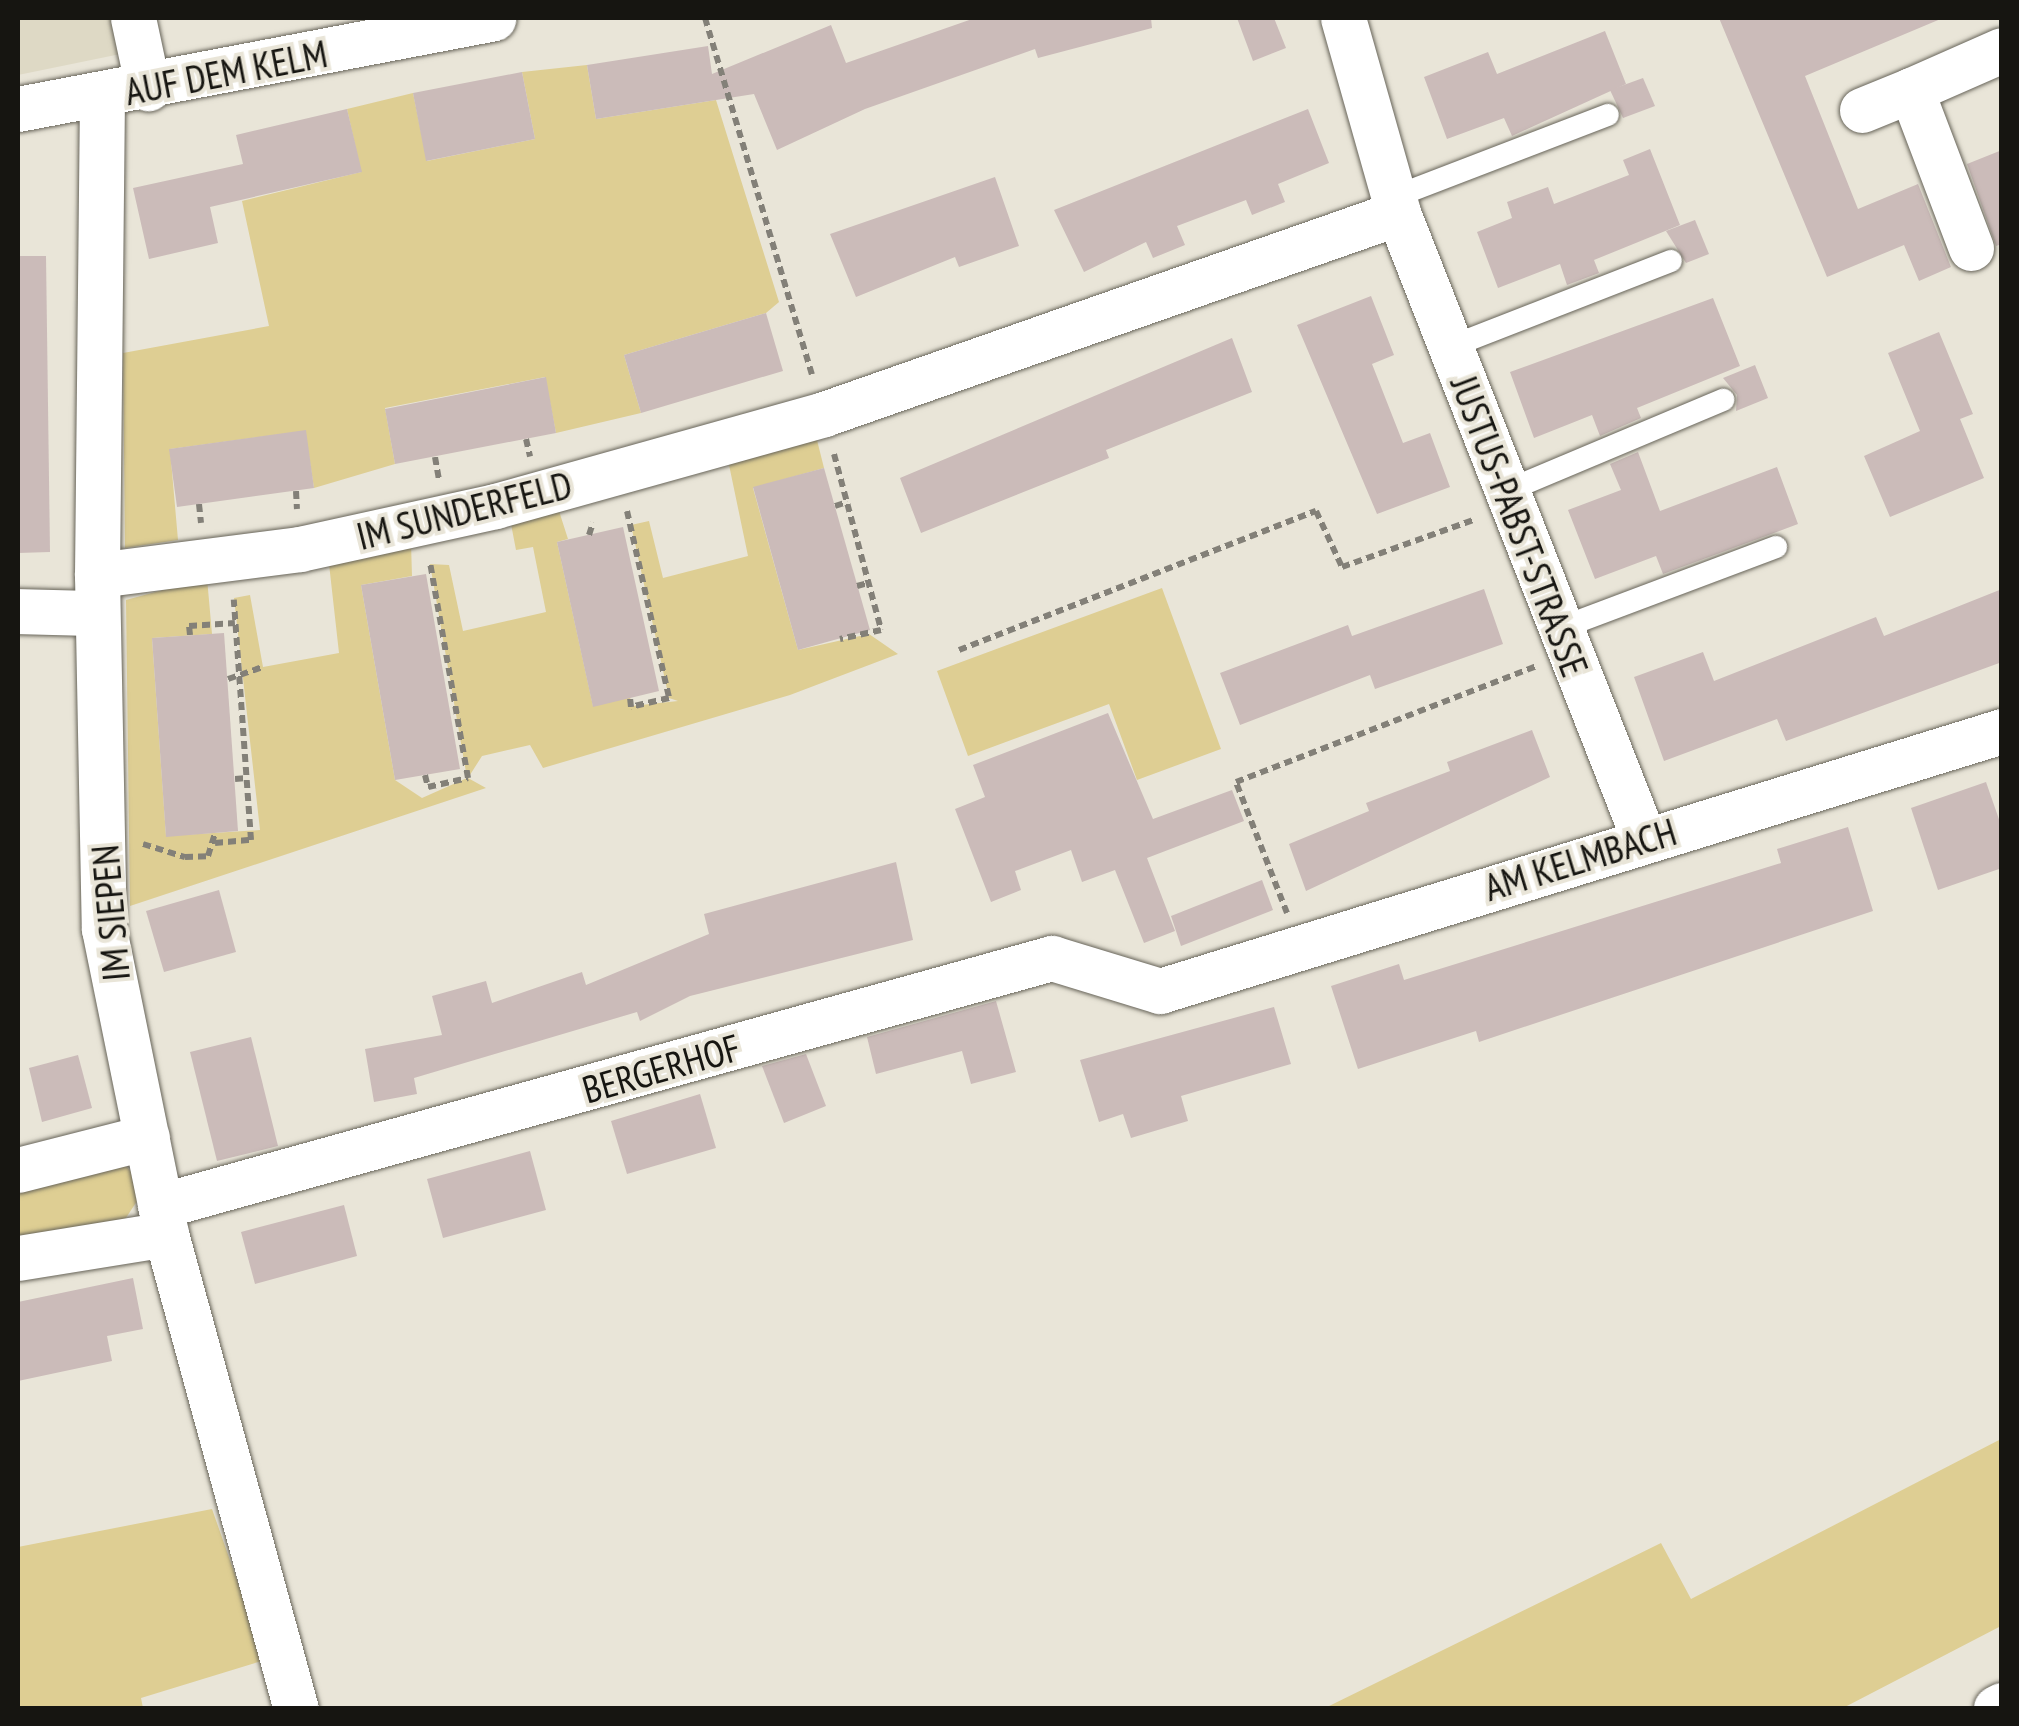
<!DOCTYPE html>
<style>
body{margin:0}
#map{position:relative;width:2019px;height:1726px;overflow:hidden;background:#e9e5d8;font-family:"PT Sans Narrow",sans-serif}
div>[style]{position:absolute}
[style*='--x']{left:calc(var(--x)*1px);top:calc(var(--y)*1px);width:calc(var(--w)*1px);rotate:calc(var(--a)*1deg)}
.built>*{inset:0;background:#ded9c5}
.green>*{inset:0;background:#dece93}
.building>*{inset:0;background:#cbbbb9}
.path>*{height:6px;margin-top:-3px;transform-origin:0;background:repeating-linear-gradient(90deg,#838078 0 8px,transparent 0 13px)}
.roads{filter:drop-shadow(0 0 2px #676459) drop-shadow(0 0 2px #676459)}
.service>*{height:22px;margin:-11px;padding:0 11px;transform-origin:11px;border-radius:11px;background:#fff}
.minor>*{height:45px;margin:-22.5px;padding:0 22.5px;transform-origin:22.5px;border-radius:22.5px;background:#fff}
span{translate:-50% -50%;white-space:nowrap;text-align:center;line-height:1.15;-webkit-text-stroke:8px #e9e5d8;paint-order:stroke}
.street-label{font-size:38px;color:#161511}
.frame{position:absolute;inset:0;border:20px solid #161511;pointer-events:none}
</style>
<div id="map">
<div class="built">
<i style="clip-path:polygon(18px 18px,136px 18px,140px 50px,18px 75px)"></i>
</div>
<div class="green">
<i style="clip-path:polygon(587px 65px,596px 119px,716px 100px,779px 302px,766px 313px,624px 355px,641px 413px,556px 433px,545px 377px,385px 408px,395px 464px,314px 488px,305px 431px,170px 449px,178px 540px,125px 548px,123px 353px,269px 326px,242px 201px,361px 172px,347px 109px,413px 93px,427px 161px,535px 139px,522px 72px)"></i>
<i style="clip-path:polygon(816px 436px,824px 468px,753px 488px,798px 650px,869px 634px,898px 654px,790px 695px,543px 768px,530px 745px,482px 756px,468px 778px,486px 788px,130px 906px,126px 600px,207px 578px,212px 634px,152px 638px,166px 836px,260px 830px,234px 598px,250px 595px,263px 667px,339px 653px,328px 555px,411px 543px,412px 576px,361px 585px,395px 780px,422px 798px,467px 778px,430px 564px,449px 565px,463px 631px,546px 612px,533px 547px,516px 550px,511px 524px,559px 511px,568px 539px,557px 542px,593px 706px,630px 697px,632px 706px,678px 701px,669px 698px,631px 525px,649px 521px,663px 578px,748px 556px,728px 460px)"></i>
<i style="clip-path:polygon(1162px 588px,1221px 749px,1137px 780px,1109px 704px,968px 756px,937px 671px)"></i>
<i style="clip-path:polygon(122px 1162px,135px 1176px,139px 1198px,122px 1224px,18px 1244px,18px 1184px)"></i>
<i style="clip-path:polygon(2001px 1439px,2001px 1626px,1843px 1708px,1325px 1708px,1661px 1543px,1691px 1599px)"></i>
<i style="clip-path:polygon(212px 1509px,265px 1660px,141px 1698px,143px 1708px,18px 1708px,18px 1547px)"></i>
</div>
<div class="building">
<i style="clip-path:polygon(975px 18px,1151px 18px,1152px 28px,1038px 58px,1035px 49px,865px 109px,777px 150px,754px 94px,596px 119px,587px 65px,708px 46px,712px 74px,831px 25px,846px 63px)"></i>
<i style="clip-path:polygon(1237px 18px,1274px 18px,1286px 48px,1253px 61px)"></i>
<i style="clip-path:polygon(1719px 18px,1943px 18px,1805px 76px,1858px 209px,1918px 184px,1951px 267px,1919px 281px,1904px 245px,1827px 277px)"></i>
<i style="clip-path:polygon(1605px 31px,1626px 84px,1512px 136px,1504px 118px,1447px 139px,1424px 77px,1488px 52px,1497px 74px)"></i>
<i style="clip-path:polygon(522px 72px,535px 139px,426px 161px,413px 93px)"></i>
<i style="clip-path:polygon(1643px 78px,1655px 106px,1623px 118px,1610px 90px)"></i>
<i style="clip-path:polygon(347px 109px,362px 172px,210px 207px,218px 243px,149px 259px,133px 188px,243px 164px,236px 135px)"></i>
<i style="clip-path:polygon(1308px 109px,1329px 163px,1278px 184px,1285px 202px,1252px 215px,1246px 200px,1177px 226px,1185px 245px,1153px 258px,1146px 242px,1084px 272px,1054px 210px)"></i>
<i style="clip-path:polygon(1650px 149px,1680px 225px,1594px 260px,1599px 273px,1567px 285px,1560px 264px,1498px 288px,1477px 232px,1512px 218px,1507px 202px,1548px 187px,1554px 204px,1629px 175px,1623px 160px)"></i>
<i style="clip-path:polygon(2002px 150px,2002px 244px,1996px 246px,1967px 164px)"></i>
<i style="clip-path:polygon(995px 177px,1019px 246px,959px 267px,955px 257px,856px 297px,830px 234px)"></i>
<i style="clip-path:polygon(1695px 220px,1709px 254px,1686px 263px,1666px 231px)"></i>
<i style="clip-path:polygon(18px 256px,46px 256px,50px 552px,18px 553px)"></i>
<i style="clip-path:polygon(1371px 296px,1394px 355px,1372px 364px,1403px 443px,1430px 433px,1450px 487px,1377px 514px,1297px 325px)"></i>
<i style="clip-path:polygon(1713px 298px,1740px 366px,1637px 408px,1641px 418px,1600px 436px,1592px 415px,1534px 438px,1510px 372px)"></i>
<i style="clip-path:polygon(766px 313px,783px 371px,641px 413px,624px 355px)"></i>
<i style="clip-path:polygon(1939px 332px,1973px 414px,1960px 419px,1984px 478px,1890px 517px,1864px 456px,1920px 431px,1888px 353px)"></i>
<i style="clip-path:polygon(1232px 338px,1252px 392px,1106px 450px,1109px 458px,921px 533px,900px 478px)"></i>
<i style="clip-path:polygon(1755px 365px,1768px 398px,1736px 411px,1737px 395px,1723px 378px)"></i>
<i style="clip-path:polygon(546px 377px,556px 433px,395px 464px,385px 409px)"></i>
<i style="clip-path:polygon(306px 430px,314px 488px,177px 507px,169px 449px)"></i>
<i style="clip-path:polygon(1638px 452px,1660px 511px,1777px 467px,1798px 524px,1663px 574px,1656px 556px,1595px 579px,1568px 510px,1621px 490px,1610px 464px)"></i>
<i style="clip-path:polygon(824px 468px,870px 630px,798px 650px,753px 487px)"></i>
<i style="clip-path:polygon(623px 527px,659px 691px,593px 707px,557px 542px)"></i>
<i style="clip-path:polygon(426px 574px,460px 769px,395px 780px,361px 585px)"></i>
<i style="clip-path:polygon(1484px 589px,1503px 644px,1375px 689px,1370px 675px,1240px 725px,1220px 673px,1348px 625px,1352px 636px)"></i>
<i style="clip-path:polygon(2002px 589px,2002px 662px,1786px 741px,1777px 719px,1664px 761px,1634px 677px,1703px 652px,1714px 681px,1876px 617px,1884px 636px)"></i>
<i style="clip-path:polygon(224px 633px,238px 831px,166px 837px,152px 638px)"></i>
<i style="clip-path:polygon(1108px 713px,1153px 819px,1232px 790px,1244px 821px,1147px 858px,1175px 931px,1144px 943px,1115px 870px,1082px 882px,1071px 850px,1015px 871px,1021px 890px,991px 902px,955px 809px,985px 797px,973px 765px)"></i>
<i style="clip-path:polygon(1532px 730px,1550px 777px,1306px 891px,1289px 844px,1369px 811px,1366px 803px,1450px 771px,1447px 762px)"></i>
<i style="clip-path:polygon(1986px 782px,2002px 828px,2002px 868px,1938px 890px,1911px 808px)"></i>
<i style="clip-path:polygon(1848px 827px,1873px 911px,1479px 1042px,1476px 1031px,1358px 1069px,1331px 986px,1399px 964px,1404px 980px,1781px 863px,1777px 849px)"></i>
<i style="clip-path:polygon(896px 862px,913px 940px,690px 996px,640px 1021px,637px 1012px,414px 1078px,417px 1094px,374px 1102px,365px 1049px,442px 1035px,432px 996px,486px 981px,492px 1003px,582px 972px,586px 985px,709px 934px,704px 914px)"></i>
<i style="clip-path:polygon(1262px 880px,1273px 910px,1181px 946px,1171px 916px)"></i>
<i style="clip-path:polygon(219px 890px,236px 952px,164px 972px,146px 911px)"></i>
<i style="clip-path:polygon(996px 1001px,1016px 1072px,971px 1084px,962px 1051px,876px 1074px,867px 1037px)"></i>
<i style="clip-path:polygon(1274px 1007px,1291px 1064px,1181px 1096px,1188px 1121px,1131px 1138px,1123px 1114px,1099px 1122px,1080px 1060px)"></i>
<i style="clip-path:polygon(251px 1037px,278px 1146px,217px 1161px,190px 1052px)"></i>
<i style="clip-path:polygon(806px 1054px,826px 1106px,784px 1123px,762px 1066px)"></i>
<i style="clip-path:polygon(78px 1055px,92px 1108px,42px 1122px,29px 1068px)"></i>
<i style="clip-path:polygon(700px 1094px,716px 1148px,627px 1174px,611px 1121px)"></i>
<i style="clip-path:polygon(530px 1151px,546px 1210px,443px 1238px,427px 1179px)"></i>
<i style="clip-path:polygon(344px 1205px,357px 1256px,255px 1284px,241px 1232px)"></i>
<i style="clip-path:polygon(133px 1278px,143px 1329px,107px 1336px,112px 1361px,18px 1381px,18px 1302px)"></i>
</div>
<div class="path">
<i style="--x:705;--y:18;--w:372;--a:73.3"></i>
<i style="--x:526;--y:439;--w:18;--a:77"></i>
<i style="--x:834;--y:454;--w:182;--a:75"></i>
<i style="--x:881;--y:630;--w:42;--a:167.6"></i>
<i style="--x:435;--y:457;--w:23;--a:80"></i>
<i style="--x:296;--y:491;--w:18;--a:87"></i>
<i style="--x:199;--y:504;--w:19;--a:84"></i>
<i style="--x:835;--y:506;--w:13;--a:-18"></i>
<i style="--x:627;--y:511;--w:192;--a:77.3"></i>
<i style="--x:669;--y:698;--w:39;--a:167"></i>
<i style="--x:631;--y:707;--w:10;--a:-96"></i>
<i style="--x:589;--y:535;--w:13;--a:-72"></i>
<i style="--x:857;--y:586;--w:11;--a:-15"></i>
<i style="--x:190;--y:635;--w:9;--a:-96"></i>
<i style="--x:189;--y:626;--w:46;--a:-3.7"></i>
<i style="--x:959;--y:650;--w:383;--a:-21.3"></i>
<i style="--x:1316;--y:511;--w:62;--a:65.1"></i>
<i style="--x:1342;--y:567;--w:142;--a:-19.7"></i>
<i style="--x:228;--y:679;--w:37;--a:-19"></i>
<i style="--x:425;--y:775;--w:12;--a:76"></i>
<i style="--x:428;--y:787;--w:41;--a:-12.7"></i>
<i style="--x:468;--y:778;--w:218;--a:-100"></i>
<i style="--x:235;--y:779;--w:12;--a:-5"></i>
<i style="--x:215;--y:843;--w:36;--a:-5"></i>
<i style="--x:251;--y:840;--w:241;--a:-94.1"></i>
<i style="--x:143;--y:844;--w:44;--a:17.2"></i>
<i style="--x:185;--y:857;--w:23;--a:-2"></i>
<i style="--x:208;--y:856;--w:24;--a:-73"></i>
<i style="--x:1287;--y:913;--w:141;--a:-111.3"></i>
<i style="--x:1236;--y:782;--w:322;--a:-21.1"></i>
</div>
<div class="roads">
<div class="service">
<i style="--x:1394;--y:197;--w:229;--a:-21"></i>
<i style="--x:1450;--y:347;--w:237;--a:-21.3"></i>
<i style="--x:1504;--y:492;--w:238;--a:-22.8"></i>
<i style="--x:1558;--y:629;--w:233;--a:-20.6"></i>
</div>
<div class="minor">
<i style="--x:133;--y:18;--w:72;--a:77.9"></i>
<i style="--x:1343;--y:18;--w:203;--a:74.2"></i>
<i style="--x:1398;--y:213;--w:673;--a:68.55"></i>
<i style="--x:1911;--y:90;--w:99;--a:-23.7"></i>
<i style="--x:102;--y:96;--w:479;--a:90.6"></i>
<i style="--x:97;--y:575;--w:354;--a:88.9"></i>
<i style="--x:104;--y:929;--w:311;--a:78.5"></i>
<i style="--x:166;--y:1234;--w:492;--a:74.7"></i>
<i style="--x:18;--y:109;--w:484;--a:-10.8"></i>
<i style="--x:1862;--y:110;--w:53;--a:-22.2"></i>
<i style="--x:1911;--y:90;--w:169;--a:69.2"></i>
<i style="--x:97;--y:575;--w:205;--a:-7.3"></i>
<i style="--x:300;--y:549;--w:200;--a:-12.4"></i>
<i style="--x:495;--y:506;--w:342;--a:-15.6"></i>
<i style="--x:824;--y:414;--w:608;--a:-19.3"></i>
<i style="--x:18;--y:611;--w:79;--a:1.5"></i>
<i style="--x:18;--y:1170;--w:133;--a:-14.3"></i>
<i style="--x:160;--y:1206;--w:926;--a:-15.54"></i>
<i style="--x:1052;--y:958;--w:113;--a:17"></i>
<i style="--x:1160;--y:991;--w:881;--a:-17.16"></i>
<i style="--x:18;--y:1258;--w:150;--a:-9.2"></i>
<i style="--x:1996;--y:1708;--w:7;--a:-27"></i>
</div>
</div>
<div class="street-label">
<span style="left:226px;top:72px;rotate:-11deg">AUF DEM KELM</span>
<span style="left:464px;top:510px;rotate:-14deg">IM SUNDERFELD</span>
<span style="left:1520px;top:526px;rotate:69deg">JUSTUS-PABST-STRASSE</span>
<span style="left:1580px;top:859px;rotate:-17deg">AM KELMBACH</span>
<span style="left:110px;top:913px;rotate:-95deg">IM SIEPEN</span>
<span style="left:661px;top:1068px;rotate:-16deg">BERGERHOF</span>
</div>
<div class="frame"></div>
</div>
